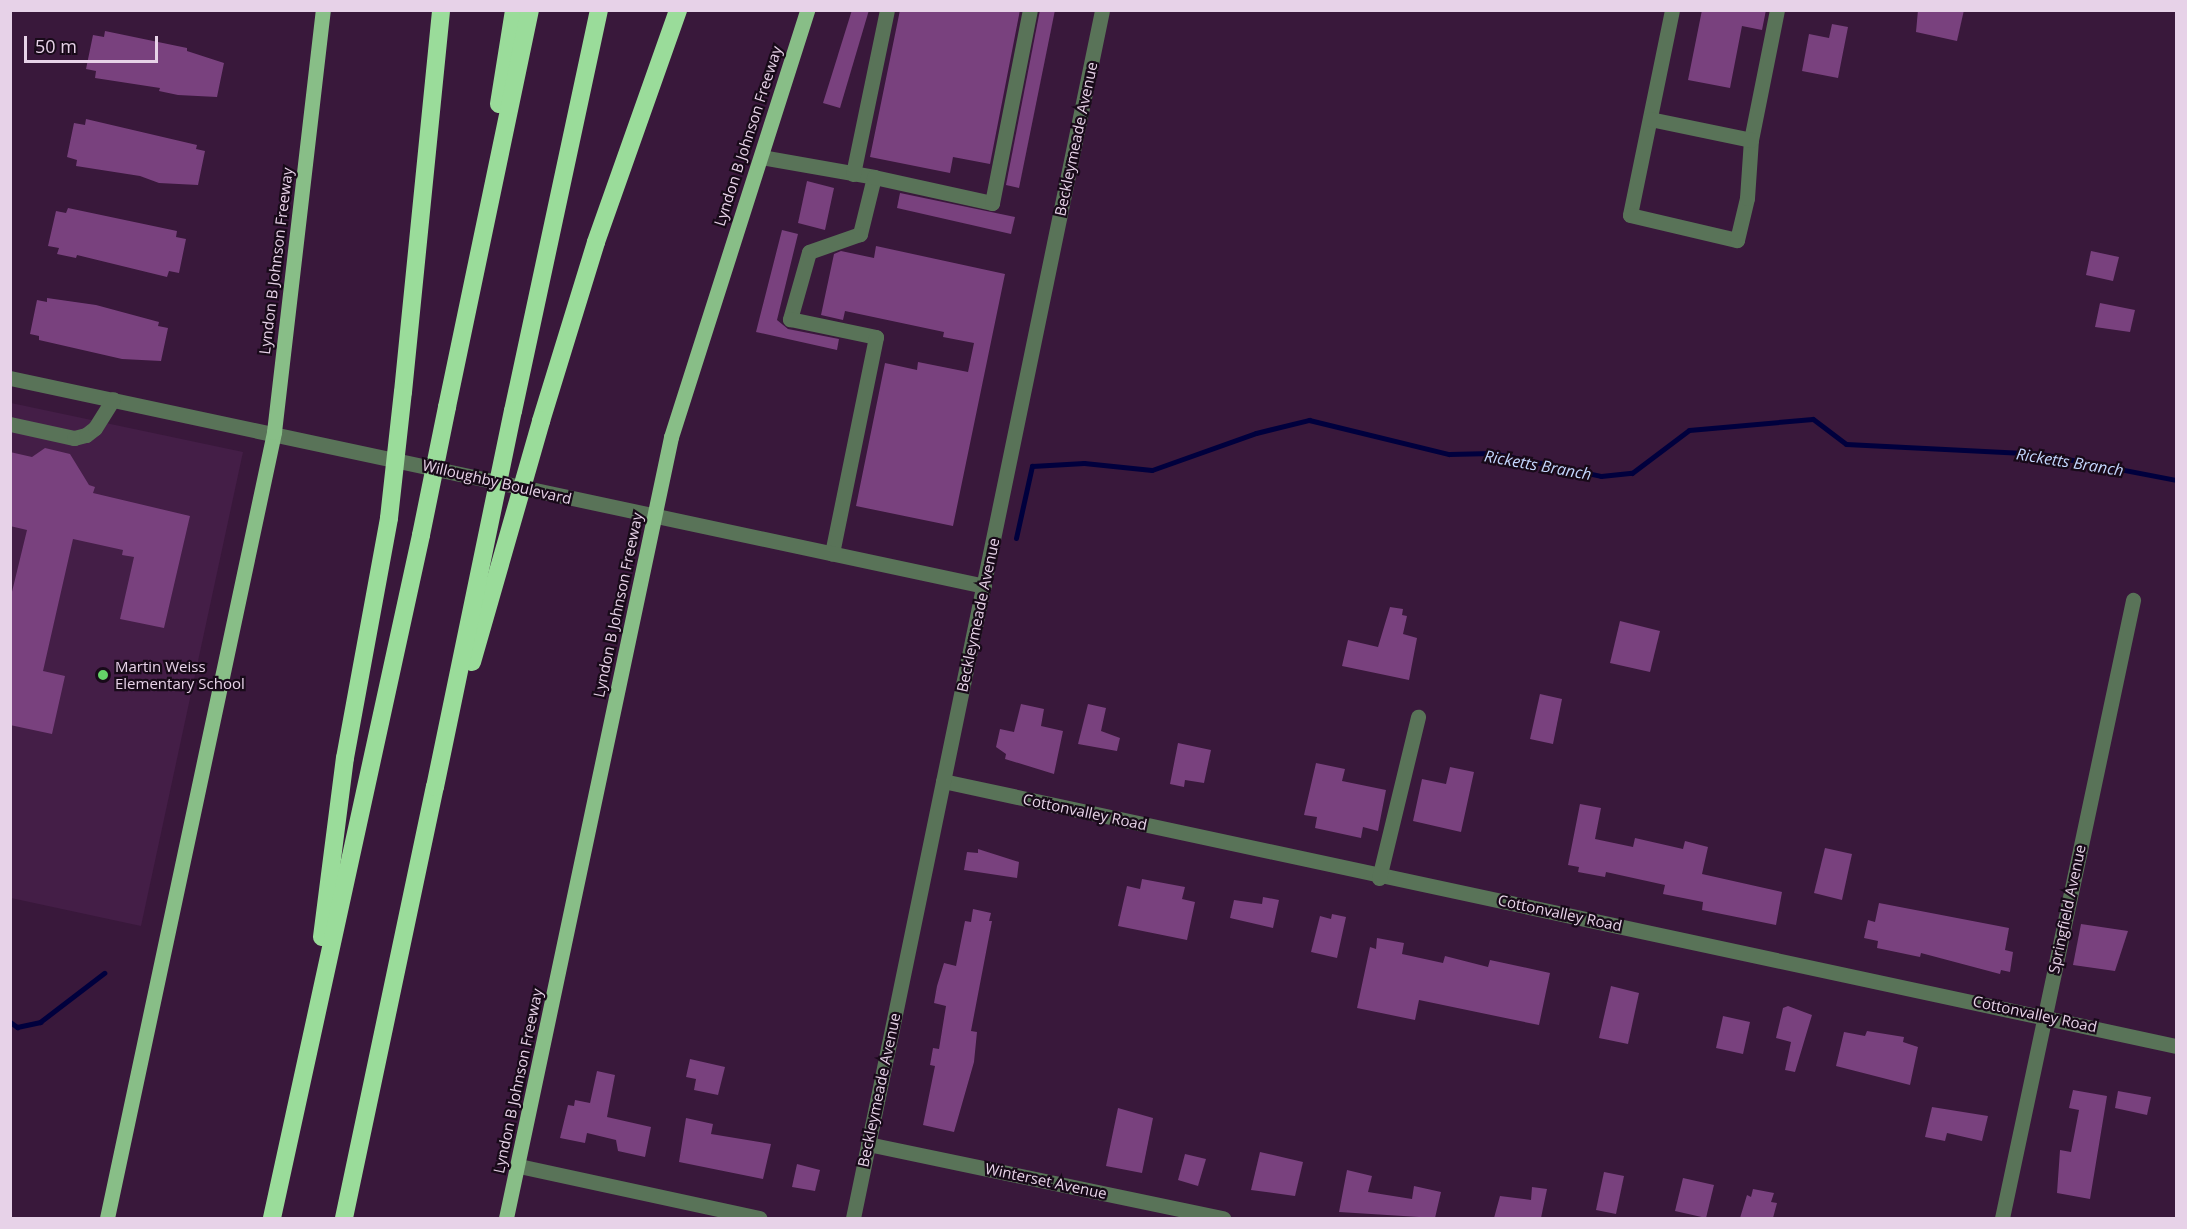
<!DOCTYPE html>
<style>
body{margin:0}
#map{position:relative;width:2187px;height:1229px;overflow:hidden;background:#39183b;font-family:"Open Sans",sans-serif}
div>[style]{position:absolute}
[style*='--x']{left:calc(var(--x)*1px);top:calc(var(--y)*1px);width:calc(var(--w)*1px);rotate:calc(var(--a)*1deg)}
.built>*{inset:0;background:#441e47}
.stream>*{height:5px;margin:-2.5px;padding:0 2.5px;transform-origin:2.5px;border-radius:2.5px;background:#00003d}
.building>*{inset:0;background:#79417e}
.minor>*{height:15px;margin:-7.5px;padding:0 7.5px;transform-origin:7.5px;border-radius:7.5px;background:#597358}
.major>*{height:15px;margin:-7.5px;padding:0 7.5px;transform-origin:7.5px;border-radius:7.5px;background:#88be87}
.highway>*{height:18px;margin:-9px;padding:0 9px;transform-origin:9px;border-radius:9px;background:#9adc9a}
.highway-bridge>*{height:18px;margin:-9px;padding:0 9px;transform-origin:9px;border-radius:9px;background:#9adc9a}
.dots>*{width:16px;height:16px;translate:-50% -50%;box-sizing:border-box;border:3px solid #180a19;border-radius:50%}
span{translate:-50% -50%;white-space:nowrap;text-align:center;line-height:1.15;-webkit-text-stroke:4.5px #180a19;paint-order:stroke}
.street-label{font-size:15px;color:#e7d2e8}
.poi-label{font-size:15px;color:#e7d2e8}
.left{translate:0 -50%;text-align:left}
.water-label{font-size:16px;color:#c4d7fe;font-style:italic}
.frame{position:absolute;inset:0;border:12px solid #e7d2e8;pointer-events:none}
.scale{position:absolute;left:24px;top:36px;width:134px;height:27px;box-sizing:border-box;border:3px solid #e7d2e8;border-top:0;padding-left:8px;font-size:18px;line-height:21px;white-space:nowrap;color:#e7d2e8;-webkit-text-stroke:4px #180a19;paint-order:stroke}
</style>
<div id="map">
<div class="built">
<i style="clip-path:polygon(11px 403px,243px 452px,141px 926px,11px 898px)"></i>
</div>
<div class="stream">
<i style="--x:1016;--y:538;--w:74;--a:-77.5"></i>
<i style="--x:1032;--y:466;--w:52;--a:-3.3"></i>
<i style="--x:1084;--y:463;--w:68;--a:5.9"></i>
<i style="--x:1152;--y:470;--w:110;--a:-19.6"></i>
<i style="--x:1256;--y:433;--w:55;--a:-13.8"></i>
<i style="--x:1309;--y:420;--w:144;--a:13.7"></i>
<i style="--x:1449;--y:454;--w:43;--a:-1.3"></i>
<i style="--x:1492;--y:453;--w:111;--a:11.9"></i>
<i style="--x:1601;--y:476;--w:31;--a:-6"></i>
<i style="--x:1632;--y:473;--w:71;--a:-37"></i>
<i style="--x:1689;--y:430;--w:124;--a:-5.1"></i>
<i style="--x:1813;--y:419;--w:41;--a:37.1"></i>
<i style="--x:1846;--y:444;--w:195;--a:2.9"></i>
<i style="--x:2041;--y:454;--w:137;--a:10.9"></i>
<i style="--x:10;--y:1022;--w:9;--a:36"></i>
<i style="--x:17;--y:1027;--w:24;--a:-12"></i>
<i style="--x:40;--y:1022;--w:81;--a:-37.4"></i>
</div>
<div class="building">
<i style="clip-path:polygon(852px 10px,869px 10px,840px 108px,823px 103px)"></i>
<i style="clip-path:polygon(900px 10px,1020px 10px,990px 164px,953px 157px,950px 173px,870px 157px)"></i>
<i style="clip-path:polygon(1040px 10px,1055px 10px,1019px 188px,1006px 185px)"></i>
<i style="clip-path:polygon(1702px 10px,1766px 10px,1762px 30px,1742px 26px,1730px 88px,1688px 80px)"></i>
<i style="clip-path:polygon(1918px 10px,1964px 10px,1957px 41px,1916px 32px)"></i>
<i style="clip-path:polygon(1832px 24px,1848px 27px,1838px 78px,1802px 71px,1809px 34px,1829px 38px)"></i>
<i style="clip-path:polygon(105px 31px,187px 48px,187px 51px,224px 63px,217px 97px,178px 95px,159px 91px,160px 88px,95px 78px,96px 71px,86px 69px,93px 35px,104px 37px)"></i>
<i style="clip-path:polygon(86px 119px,197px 145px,196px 149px,205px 151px,198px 185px,159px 183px,140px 176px,76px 166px,77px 160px,67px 157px,74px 123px,85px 125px)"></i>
<i style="clip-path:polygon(807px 181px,834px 188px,825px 230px,798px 223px)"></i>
<i style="clip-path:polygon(900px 193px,1015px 217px,1011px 234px,897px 208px)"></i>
<i style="clip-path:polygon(68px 208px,177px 231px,176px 237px,186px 239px,179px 273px,169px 271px,167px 277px,77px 255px,76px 258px,57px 254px,59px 248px,48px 246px,56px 211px,66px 213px)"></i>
<i style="clip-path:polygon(782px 230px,798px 234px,777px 320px,788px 329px,839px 339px,837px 350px,756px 332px)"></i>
<i style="clip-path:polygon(876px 246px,1005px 274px,953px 526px,856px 506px,885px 363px,917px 370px,918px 362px,968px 372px,974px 343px,943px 337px,944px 332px,845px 311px,843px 320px,821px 315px,834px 254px,841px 251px,874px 258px)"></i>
<i style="clip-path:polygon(2091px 251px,2119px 257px,2113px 281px,2086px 275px)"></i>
<i style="clip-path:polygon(47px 298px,96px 305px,159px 322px,158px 326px,168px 328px,161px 361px,122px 359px,39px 340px,39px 336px,30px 334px,37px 300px,47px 302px)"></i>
<i style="clip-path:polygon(2100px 303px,2135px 310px,2130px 332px,2095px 327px)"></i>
<i style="clip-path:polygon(45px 448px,70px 454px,89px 485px,95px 487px,93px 493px,190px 516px,164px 628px,120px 619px,134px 557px,122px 555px,123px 550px,73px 539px,43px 671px,65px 676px,52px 734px,10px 725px,10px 600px,27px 530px,10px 526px,10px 452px,32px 457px)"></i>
<i style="clip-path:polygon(1390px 607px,1403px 609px,1402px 615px,1407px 616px,1403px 634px,1417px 638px,1409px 680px,1342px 666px,1348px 640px,1378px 647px)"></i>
<i style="clip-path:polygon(1620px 621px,1660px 631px,1650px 672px,1610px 663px)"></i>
<i style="clip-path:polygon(1540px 694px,1562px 699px,1553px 744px,1530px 739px)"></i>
<i style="clip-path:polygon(1021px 704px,1044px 709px,1041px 726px,1063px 731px,1054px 774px,1005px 759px,1006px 754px,996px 747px,1000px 729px,1014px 732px)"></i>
<i style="clip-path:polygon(1088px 704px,1106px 708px,1101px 731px,1120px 738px,1117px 751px,1078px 744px)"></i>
<i style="clip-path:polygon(1178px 743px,1211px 750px,1204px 783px,1185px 780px,1184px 787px,1170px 784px)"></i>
<i style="clip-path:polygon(1316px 763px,1345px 769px,1342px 781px,1386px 790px,1378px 831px,1363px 827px,1361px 838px,1315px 828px,1317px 817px,1304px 815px)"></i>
<i style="clip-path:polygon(1450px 767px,1474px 772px,1461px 832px,1413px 821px,1422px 779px,1446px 784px)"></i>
<i style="clip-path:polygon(1580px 804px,1601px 808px,1595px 839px,1633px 847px,1635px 838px,1683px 849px,1685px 841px,1708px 847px,1702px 874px,1782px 892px,1776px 925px,1702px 910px,1703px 902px,1663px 894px,1665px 885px,1606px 872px,1605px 877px,1578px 872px,1579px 867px,1568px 865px)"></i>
<i style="clip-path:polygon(1825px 848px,1852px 854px,1842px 900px,1814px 893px)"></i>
<i style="clip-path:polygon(978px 849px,1019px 862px,1017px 878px,964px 870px,967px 852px,978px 853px)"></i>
<i style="clip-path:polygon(1142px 879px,1185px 887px,1182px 899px,1195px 902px,1187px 940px,1118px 926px,1127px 886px,1140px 889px)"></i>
<i style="clip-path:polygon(1263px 897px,1279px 900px,1273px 928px,1230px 918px,1234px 900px,1262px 904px)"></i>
<i style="clip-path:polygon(1879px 903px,2009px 928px,2005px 950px,2013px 952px,2010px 972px,2001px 970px,2000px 974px,1921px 953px,1920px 957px,1877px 948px,1878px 941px,1864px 938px,1868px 920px,1875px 922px)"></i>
<i style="clip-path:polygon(973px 909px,991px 913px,989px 921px,992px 921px,971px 1031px,977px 1032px,974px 1062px,954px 1132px,923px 1125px,935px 1066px,930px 1065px,933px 1048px,939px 1049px,946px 1006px,934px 1003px,937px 986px,944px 963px,956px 966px,965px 921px,971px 922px)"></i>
<i style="clip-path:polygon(1332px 914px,1346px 917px,1337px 958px,1311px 952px,1320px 916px,1331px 919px)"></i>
<i style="clip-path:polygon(2081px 924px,2128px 931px,2115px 971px,2073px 965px)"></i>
<i style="clip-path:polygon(1377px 938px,1404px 943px,1402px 954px,1443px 963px,1445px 956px,1488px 967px,1490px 960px,1550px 973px,1539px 1025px,1419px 1000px,1415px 1020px,1357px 1008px,1370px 947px,1376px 949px)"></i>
<i style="clip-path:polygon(1611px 986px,1639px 993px,1628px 1044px,1599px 1038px)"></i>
<i style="clip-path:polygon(1788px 1006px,1812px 1015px,1795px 1072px,1785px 1070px,1791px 1042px,1776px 1038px,1783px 1008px)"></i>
<i style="clip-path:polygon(1723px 1016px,1750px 1022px,1743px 1054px,1716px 1048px)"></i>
<i style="clip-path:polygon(1867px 1031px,1904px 1037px,1903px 1042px,1918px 1047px,1910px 1085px,1836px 1066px,1844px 1032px,1865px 1036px)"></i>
<i style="clip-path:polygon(690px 1059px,725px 1067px,718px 1095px,694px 1090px,696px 1079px,686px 1077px)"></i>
<i style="clip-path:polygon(597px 1071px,615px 1075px,607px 1117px,651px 1127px,645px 1157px,618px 1151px,616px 1140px,587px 1133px,585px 1143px,560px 1138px,568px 1105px,574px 1106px,575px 1100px,590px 1103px)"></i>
<i style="clip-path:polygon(2073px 1090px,2107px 1096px,2090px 1199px,2057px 1193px,2060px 1150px,2071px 1152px,2079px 1110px,2069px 1108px)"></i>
<i style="clip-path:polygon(2118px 1091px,2151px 1097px,2147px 1115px,2115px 1108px)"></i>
<i style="clip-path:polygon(1932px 1107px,1988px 1116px,1982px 1141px,1947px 1133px,1945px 1141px,1925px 1137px)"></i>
<i style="clip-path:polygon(1118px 1108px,1153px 1118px,1142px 1173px,1106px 1166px)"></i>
<i style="clip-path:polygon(686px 1118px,713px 1124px,711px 1134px,771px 1144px,763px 1179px,679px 1162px)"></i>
<i style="clip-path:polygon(1260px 1152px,1303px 1162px,1295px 1196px,1251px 1190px)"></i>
<i style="clip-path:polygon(1185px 1154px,1206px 1159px,1198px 1186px,1178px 1180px)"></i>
<i style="clip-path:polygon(797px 1164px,820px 1170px,815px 1191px,792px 1187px)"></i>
<i style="clip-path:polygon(1347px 1170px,1372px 1176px,1368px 1192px,1412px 1199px,1414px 1186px,1441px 1192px,1435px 1218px,1339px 1212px)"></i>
<i style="clip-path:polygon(1604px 1172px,1624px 1176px,1616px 1214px,1596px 1210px)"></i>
<i style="clip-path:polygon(1683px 1178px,1714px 1185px,1706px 1218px,1675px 1211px)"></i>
<i style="clip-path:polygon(1532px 1187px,1547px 1189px,1541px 1218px,1494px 1218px,1500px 1196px,1531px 1200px)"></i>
<i style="clip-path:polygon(1753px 1189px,1774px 1193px,1771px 1202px,1777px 1203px,1773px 1218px,1740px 1218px,1747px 1195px,1751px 1197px)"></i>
</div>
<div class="minor">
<i style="--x:1672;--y:10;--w:209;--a:101.6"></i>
<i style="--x:1630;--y:215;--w:110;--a:13.2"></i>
<i style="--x:1737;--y:240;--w:43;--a:-76.6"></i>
<i style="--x:1747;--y:198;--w:58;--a:-86.1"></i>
<i style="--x:1751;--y:140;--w:133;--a:-78.7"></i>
<i style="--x:1650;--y:119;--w:103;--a:11.7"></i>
<i style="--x:761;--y:157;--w:115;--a:10"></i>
<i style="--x:874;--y:177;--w:59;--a:103.8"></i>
<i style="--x:860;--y:234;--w:54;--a:160.6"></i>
<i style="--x:809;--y:252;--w:70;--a:105.8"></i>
<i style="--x:790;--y:319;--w:88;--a:11.8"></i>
<i style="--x:876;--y:337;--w:221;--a:101.5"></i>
<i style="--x:853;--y:174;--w:167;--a:-78.3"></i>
<i style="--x:874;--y:177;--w:121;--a:12.4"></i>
<i style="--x:992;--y:203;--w:197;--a:-78.9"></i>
<i style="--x:10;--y:378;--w:996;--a:12.05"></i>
<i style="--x:10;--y:424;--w:66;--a:12.3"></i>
<i style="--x:74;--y:438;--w:12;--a:-14"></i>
<i style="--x:86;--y:435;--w:11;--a:-38"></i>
<i style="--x:95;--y:428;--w:34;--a:-58"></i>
<i style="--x:943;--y:781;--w:1261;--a:12.13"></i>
<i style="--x:1379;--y:878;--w:166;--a:-76.4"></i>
<i style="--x:868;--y:1144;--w:363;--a:11.8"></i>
<i style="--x:519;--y:1166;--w:246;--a:12.2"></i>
<i style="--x:853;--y:1218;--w:1233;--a:-78.35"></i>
<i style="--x:2002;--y:1218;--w:632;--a:-78.03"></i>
</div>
<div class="major">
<i style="--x:107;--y:1218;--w:804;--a:-78"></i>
<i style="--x:274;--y:432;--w:425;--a:-83.4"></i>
<i style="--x:506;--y:1218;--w:798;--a:-78.07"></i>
<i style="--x:671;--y:437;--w:448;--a:-72.3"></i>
</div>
<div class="highway">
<i style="--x:499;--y:104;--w:95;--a:-80.9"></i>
<i style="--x:403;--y:392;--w:384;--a:-84.3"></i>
<i style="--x:447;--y:407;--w:406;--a:-78.2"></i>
<i style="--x:513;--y:411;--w:410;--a:-77.9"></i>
<i style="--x:541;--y:421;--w:187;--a:-72.9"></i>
<i style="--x:596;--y:242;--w:246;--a:-70.5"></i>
<i style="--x:322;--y:937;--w:180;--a:-82.7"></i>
<i style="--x:345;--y:758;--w:244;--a:-79.6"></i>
<i style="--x:272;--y:1218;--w:699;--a:-77.69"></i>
<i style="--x:344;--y:1218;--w:441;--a:-78.1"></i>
</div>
<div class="highway-bridge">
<i style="--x:389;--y:518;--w:127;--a:-83.7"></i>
<i style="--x:421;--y:535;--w:131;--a:-78.5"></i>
<i style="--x:472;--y:662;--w:251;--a:-74"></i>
<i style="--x:435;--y:787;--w:384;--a:-78.3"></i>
</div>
<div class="dots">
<i style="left:103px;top:675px;background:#64d468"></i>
</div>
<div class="street-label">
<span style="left:748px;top:136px;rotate:-72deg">Lyndon B Johnson Freeway</span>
<span style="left:1076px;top:139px;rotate:-78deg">Beckleymeade Avenue</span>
<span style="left:276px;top:261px;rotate:-83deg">Lyndon B Johnson Freeway</span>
<span style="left:497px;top:482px;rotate:13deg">Willoughby Boulevard</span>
<span style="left:618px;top:605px;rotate:-78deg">Lyndon B Johnson Freeway</span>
<span style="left:978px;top:615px;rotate:-78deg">Beckleymeade Avenue</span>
<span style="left:1085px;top:812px;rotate:12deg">Cottonvalley Road</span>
<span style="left:2067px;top:909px;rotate:-78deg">Springfield Avenue</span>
<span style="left:1560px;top:913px;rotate:12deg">Cottonvalley Road</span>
<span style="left:2035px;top:1014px;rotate:12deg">Cottonvalley Road</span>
<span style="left:518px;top:1081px;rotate:-78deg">Lyndon B Johnson Freeway</span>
<span style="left:879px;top:1090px;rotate:-78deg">Beckleymeade Avenue</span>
<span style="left:1046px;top:1181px;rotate:12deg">Winterset Avenue</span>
</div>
<div class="poi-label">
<span class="left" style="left:115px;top:675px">Martin Weiss<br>Elementary School</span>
</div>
<div class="water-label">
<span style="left:2070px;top:462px;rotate:9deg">Ricketts Branch</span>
<span style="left:1538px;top:465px;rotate:10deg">Ricketts Branch</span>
</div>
<div class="frame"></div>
<div class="scale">50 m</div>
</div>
